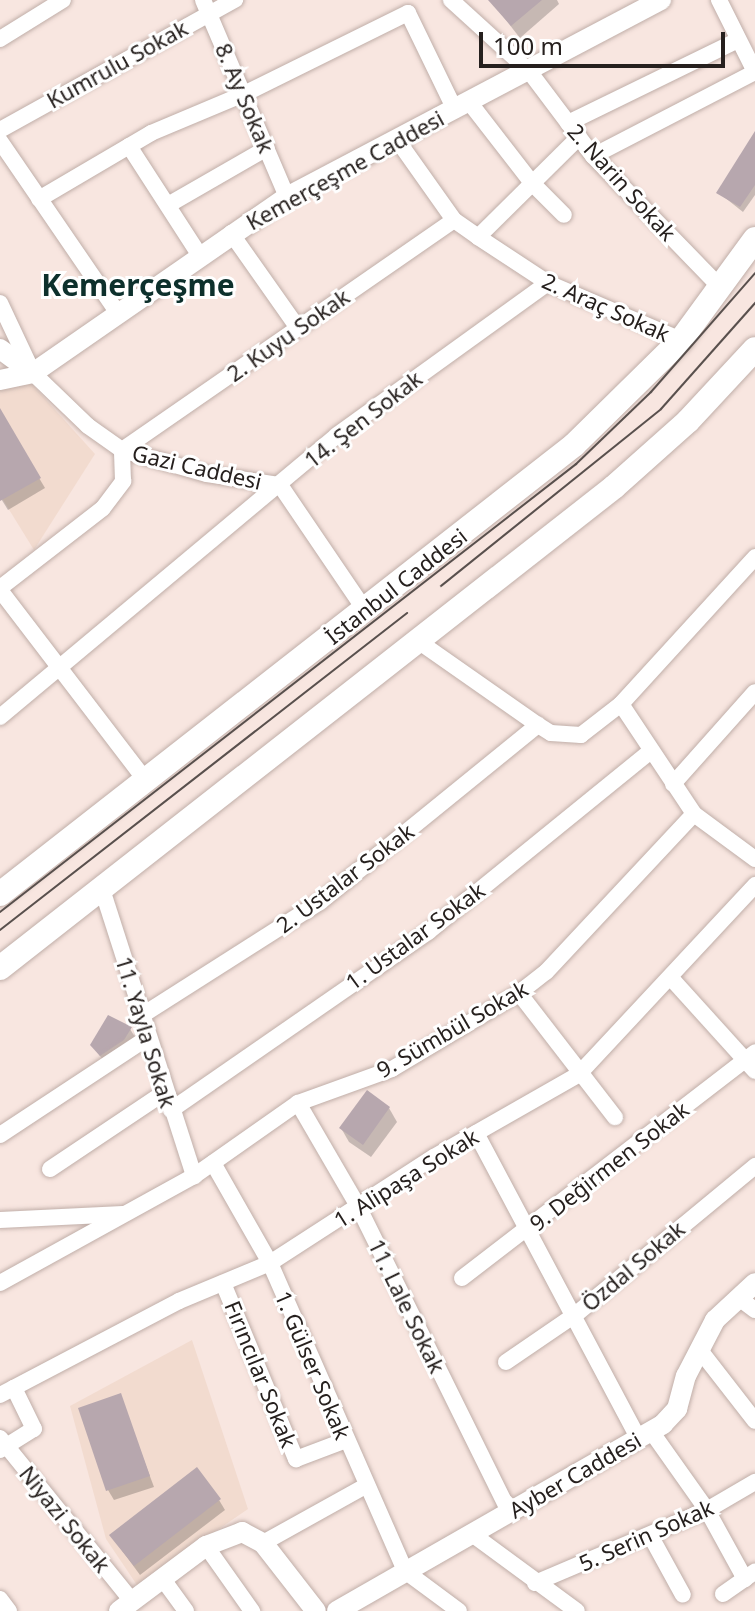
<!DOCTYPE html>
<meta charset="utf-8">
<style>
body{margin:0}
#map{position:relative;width:755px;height:1611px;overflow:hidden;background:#f8e6e0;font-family:"Noto Sans",sans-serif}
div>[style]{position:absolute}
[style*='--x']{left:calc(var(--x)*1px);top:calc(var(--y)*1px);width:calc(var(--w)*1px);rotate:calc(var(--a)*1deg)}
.education>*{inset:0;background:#f2dbcf}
.shadow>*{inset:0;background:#0003}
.building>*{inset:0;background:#b7a7ae}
.roads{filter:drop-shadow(0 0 2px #c0aea8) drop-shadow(0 0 2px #c0aea8)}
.minor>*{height:16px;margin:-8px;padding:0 8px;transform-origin:8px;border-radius:8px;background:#fff}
.major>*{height:20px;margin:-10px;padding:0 10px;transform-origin:10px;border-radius:10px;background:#fff}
.highway>*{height:24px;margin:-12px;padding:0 12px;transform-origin:12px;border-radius:12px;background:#fff}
.tram>*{height:2px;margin:-1px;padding:0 1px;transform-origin:1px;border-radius:1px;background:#59504d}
span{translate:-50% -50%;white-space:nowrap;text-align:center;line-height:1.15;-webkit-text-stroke:6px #fff;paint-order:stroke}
.street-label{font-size:22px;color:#26201e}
.district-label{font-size:30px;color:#0d302c;font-weight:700}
.scale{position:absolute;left:479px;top:32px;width:246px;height:36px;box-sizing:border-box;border:4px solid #26201e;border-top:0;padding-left:10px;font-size:24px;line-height:28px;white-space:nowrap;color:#26201e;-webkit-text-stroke:6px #fff;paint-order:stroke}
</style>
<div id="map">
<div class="education">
<i style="clip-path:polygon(30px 382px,95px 454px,34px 550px,0 495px,0 387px)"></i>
<i style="clip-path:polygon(192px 1340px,248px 1509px,137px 1585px,106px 1539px,70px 1406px)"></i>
</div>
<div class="shadow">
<i style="clip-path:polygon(490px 0,557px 0,559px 4px,520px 38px)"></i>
<i style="clip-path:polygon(755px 140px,755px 195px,743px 212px,719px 193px)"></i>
<i style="clip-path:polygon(0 412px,45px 488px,8px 510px,0 497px)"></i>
<i style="clip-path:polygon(130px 1029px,138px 1042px,109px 1068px,92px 1045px)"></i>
<i style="clip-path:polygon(389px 1108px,397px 1122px,371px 1157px,349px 1142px,341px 1128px)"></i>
<i style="clip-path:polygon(120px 1396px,154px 1487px,114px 1500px,108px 1490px)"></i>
<i style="clip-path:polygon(219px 1500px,225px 1510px,140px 1575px,118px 1545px)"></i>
</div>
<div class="building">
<i style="clip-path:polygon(488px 0,542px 0,511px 26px)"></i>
<i style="clip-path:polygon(755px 131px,755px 185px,740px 207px,716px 193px)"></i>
<i style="clip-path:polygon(0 408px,41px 478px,0 501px)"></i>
<i style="clip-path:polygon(108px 1015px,132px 1027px,124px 1040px,100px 1056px,90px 1045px)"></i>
<i style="clip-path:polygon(367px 1090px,390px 1107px,363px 1145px,339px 1128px)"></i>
<i style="clip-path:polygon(121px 1393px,150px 1476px,106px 1491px,78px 1408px)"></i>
<i style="clip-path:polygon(197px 1467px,221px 1499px,134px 1566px,109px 1535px)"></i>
</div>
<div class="roads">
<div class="minor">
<i style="--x:203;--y:0;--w:214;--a:66.9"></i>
<i style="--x:451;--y:0;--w:105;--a:42.3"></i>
<i style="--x:529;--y:71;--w:106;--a:53"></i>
<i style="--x:593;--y:156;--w:184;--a:45.9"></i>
<i style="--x:719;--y:0;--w:80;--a:63.4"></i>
<i style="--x:0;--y:39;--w:74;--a:-31.8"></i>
<i style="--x:470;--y:103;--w:101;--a:52.2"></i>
<i style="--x:532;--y:183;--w:45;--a:45"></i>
<i style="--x:568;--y:123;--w:189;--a:-26"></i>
<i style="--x:0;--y:130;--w:269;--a:-29"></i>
<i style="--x:0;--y:141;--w:207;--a:55.6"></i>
<i style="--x:398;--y:141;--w:97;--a:54.7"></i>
<i style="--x:454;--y:220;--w:29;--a:35"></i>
<i style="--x:478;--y:237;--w:84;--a:33.3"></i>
<i style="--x:548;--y:283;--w:145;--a:23.2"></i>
<i style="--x:129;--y:146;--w:129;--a:57.1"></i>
<i style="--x:593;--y:156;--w:182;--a:-27.4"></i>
<i style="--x:39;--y:199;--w:130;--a:-30.5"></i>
<i style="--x:151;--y:133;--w:101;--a:-22.8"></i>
<i style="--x:244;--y:94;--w:183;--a:-26.3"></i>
<i style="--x:408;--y:13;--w:108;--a:64.1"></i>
<i style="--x:168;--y:205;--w:114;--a:-29.9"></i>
<i style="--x:231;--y:233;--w:116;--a:54.8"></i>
<i style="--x:478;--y:237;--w:142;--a:-44.7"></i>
<i style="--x:0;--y:303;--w:77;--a:64.8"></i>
<i style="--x:33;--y:373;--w:76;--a:43.9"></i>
<i style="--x:88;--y:426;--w:42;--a:35.2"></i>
<i style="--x:122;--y:450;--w:88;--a:15.8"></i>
<i style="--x:207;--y:474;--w:74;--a:8.6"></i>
<i style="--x:280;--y:485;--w:151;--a:55.8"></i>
<i style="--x:0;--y:588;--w:130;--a:-37.8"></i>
<i style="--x:103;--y:508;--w:34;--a:-53"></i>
<i style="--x:123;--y:481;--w:31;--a:-92"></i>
<i style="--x:122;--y:450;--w:404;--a:-34.7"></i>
<i style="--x:0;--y:590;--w:240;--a:52.6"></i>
<i style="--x:418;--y:641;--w:146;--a:35"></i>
<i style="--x:538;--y:725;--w:15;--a:32"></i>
<i style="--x:551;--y:733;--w:30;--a:4"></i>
<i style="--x:581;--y:735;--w:51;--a:-37.8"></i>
<i style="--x:621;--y:704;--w:199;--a:-47.6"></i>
<i style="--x:621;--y:704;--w:132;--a:56.4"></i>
<i style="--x:694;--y:814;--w:76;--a:36.4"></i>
<i style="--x:0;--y:717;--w:439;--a:-39.9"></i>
<i style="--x:337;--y:435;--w:260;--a:-35.8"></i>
<i style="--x:673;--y:784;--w:123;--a:-48.3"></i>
<i style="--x:101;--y:886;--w:305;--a:72.2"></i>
<i style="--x:671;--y:978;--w:125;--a:47.9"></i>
<i style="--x:519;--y:993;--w:157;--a:52.3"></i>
<i style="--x:141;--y:1016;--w:212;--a:-32.5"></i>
<i style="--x:320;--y:902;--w:281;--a:-39.1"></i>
<i style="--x:298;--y:1103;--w:121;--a:59.8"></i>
<i style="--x:359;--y:1208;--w:340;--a:63.7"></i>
<i style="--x:171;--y:1110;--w:313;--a:-34.7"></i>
<i style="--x:428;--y:932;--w:287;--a:-39.1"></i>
<i style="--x:476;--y:1133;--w:345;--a:62"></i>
<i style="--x:0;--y:1135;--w:176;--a:-33.4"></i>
<i style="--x:213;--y:1163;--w:115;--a:60.3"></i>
<i style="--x:270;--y:1263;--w:336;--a:66.3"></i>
<i style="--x:405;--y:1571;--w:67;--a:36.5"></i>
<i style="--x:50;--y:1169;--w:138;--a:-33.8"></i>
<i style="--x:0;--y:1220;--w:123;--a:-2.8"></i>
<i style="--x:462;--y:1278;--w:370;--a:-37.6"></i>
<i style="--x:0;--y:1283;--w:222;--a:-28.9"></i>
<i style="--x:194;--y:1176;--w:127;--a:-35.1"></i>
<i style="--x:298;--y:1103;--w:100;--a:-19.9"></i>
<i style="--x:392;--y:1069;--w:148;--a:-30.9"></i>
<i style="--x:519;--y:993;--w:34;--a:-38"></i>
<i style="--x:546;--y:972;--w:216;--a:-46.9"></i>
<i style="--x:223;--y:1283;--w:191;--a:67.5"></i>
<i style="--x:296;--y:1459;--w:53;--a:-20.8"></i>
<i style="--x:739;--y:1298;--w:20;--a:37"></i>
<i style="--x:699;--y:1349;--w:91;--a:52.1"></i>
<i style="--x:506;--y:1362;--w:83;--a:-34.3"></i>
<i style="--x:575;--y:1315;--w:234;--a:-39.6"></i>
<i style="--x:0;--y:1395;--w:202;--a:-27.7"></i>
<i style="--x:179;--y:1301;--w:99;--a:-22.7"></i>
<i style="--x:270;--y:1263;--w:195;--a:-32.9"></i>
<i style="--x:434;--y:1157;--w:166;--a:-29.7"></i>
<i style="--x:578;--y:1075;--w:260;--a:-47"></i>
<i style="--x:651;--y:1431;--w:97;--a:54.7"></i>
<i style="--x:707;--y:1510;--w:79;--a:61.2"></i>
<i style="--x:0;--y:1438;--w:208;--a:51"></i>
<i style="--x:0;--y:1450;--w:40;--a:-32"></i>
<i style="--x:34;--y:1429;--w:46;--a:-116"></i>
<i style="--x:472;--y:1534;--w:130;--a:36.3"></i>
<i style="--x:650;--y:1535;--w:68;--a:61.2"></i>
<i style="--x:263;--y:1543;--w:119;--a:-29.1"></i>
<i style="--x:206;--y:1546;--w:80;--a:54.7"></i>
<i style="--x:162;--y:1578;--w:41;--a:54"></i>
<i style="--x:535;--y:1583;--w:187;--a:-23"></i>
<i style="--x:707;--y:1510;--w:56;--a:-30.3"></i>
<i style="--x:723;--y:1594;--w:39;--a:-35"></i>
<i style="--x:0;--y:1599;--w:15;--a:53"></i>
</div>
<div class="major">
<i style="--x:0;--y:349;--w:41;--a:36"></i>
<i style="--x:0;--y:380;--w:34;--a:-12"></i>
<i style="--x:33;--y:373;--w:309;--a:-34.7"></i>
<i style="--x:287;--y:197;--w:423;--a:-27.8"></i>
<i style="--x:119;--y:1611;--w:109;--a:-36.8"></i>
<i style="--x:206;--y:1546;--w:39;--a:-21"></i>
<i style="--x:242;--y:1532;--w:24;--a:28"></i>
<i style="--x:263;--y:1543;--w:86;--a:52.1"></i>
<i style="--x:337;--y:1611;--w:376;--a:-29.8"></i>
<i style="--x:663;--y:1424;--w:21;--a:-47"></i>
<i style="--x:677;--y:1409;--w:34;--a:-75"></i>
<i style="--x:686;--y:1376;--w:63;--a:-62.6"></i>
<i style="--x:715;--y:1320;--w:54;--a:-42.8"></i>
</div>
<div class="highway">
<i style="--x:0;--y:894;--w:729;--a:-38.03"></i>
<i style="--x:574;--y:445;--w:150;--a:-44.5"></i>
<i style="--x:681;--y:340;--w:125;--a:-53.8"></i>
<i style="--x:0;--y:968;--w:780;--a:-38.07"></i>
<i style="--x:614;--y:487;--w:99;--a:-41.7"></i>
<i style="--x:688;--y:421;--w:98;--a:-47.1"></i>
</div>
</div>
<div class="tram">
<i style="--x:441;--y:586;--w:282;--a:-38.8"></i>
<i style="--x:661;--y:409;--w:142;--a:-48.4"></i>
<i style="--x:0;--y:912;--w:730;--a:-37.87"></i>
<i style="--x:576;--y:464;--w:104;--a:-43.8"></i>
<i style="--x:651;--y:392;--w:158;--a:-48.8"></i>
<i style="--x:0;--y:930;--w:516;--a:-37.91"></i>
</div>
<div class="street-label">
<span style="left:117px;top:64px;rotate:-29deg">Kumrulu Sokak</span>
<span style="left:245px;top:98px;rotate:67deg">8. Ay Sokak</span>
<span style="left:345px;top:170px;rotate:-29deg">Kemerçeşme Caddesi</span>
<span style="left:622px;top:182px;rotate:48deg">2. Narin Sokak</span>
<span style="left:606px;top:307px;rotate:24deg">2. Araç Sokak</span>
<span style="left:288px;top:335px;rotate:-35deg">2. Kuyu Sokak</span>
<span style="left:363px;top:419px;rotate:-38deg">14. Şen Sokak</span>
<span style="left:197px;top:467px;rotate:13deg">Gazi Caddesi</span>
<span style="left:396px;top:586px;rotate:-38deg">İstanbul Caddesi</span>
<span style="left:345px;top:878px;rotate:-37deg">2. Ustalar Sokak</span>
<span style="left:415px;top:936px;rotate:-36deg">1. Ustalar Sokak</span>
<span style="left:452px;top:1029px;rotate:-30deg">9. Sümbül Sokak</span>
<span style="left:146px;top:1032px;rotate:73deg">11. Yayla Sokak</span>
<span style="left:609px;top:1166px;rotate:-38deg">9. Değirmen Sokak</span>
<span style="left:406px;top:1178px;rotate:-32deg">1. Alipaşa Sokak</span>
<span style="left:633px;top:1266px;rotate:-40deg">Özdal Sokak</span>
<span style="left:407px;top:1306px;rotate:64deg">11. Lale Sokak</span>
<span style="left:313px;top:1365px;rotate:67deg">1. Gülser Sokak</span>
<span style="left:261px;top:1374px;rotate:68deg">Fırıncılar Sokak</span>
<span style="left:575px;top:1475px;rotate:-30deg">Ayber Caddesi</span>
<span style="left:65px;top:1519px;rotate:51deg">Niyazi Sokak</span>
<span style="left:646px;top:1535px;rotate:-24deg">5. Serin Sokak</span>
</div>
<div class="district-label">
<span style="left:138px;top:285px">Kemerçeşme</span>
</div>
<div class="scale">100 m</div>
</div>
